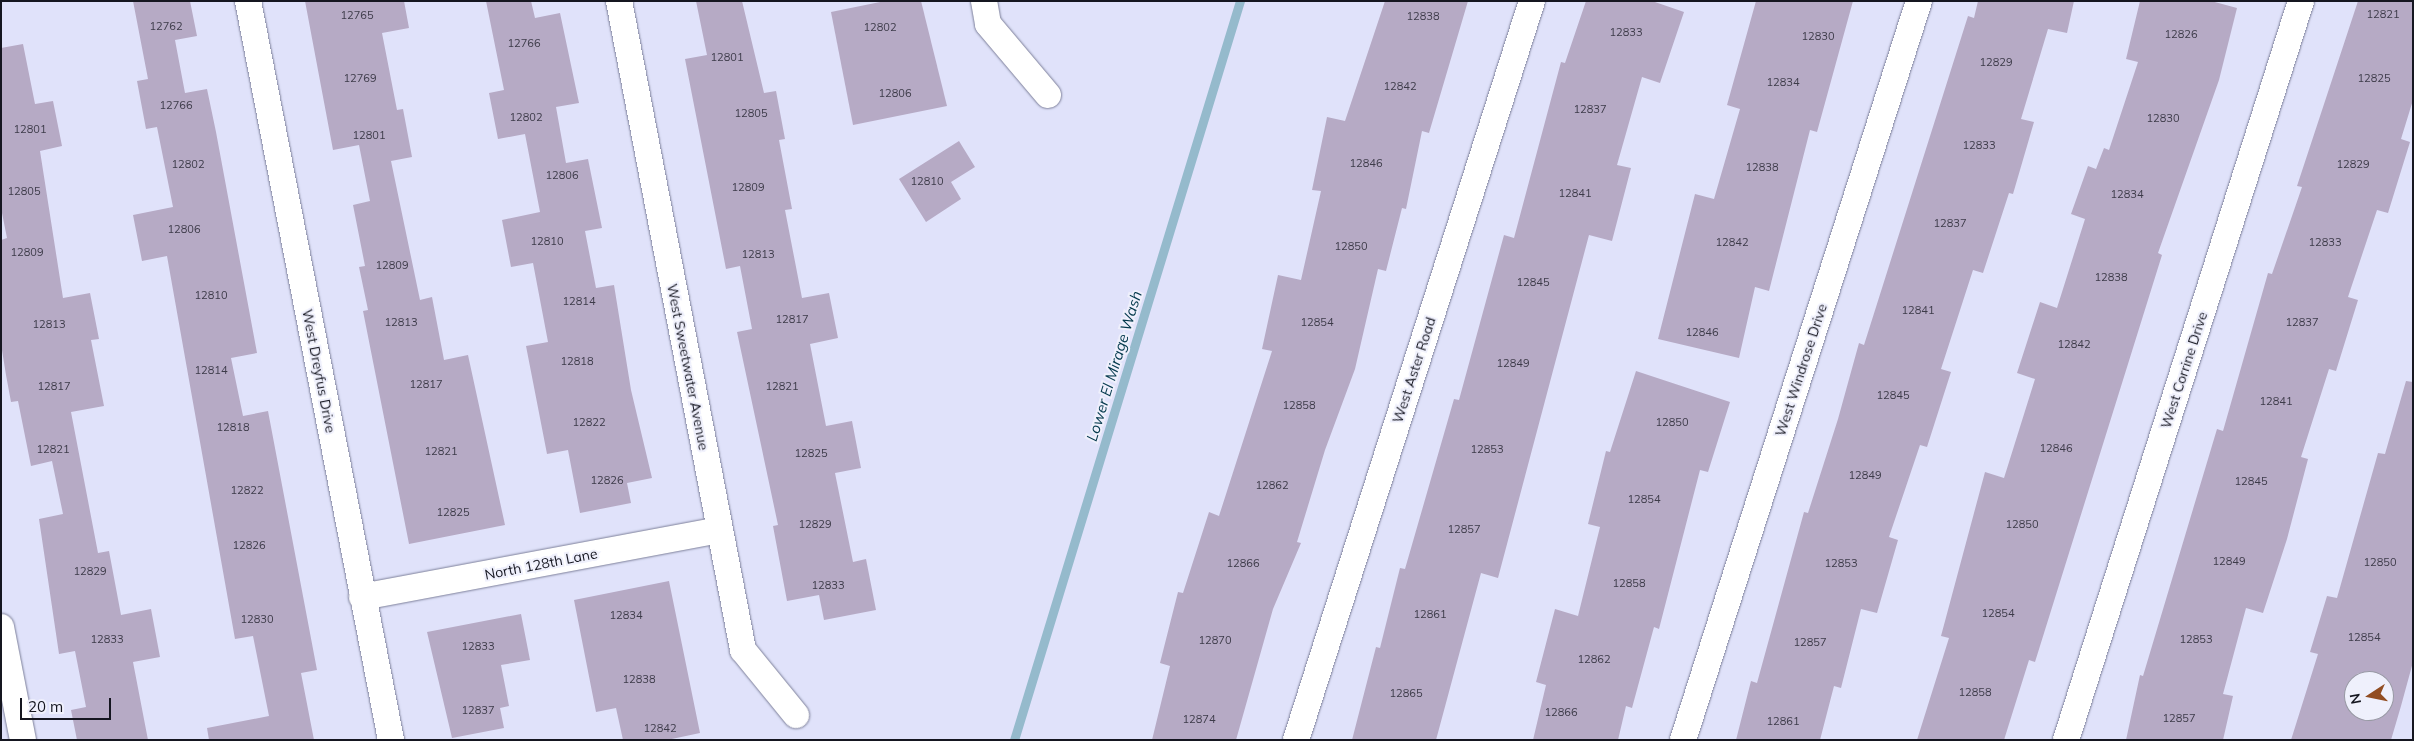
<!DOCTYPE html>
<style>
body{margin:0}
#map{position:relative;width:2414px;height:741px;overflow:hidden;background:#e0e2fa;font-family:Mulish,sans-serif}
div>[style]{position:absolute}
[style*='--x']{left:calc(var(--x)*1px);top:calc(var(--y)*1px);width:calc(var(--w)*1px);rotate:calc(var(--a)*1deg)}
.stream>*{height:9px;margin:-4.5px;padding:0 4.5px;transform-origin:4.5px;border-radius:4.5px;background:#95bacc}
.building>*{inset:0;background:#b6aac5}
.roads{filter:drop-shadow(0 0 1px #7d809a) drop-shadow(0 0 1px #7d809a)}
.minor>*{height:26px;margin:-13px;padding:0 13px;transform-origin:13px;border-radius:13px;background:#fff}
span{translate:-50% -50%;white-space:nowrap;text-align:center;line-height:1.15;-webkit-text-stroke:4px #eff0fc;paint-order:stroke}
.number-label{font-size:11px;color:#3d3b49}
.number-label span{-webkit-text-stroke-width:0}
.street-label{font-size:14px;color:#151620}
.water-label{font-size:15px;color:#03384c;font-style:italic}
.frame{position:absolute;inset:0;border:2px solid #151620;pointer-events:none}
.north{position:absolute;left:2344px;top:671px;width:50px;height:50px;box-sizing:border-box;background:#eff0fc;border:1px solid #9899a4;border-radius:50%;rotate:259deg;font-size:14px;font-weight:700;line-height:20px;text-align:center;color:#151620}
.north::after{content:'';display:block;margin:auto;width:18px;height:22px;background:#924d22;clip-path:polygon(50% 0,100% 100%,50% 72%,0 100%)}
.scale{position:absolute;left:20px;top:698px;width:91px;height:22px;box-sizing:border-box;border:2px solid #151620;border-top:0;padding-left:6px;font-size:15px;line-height:18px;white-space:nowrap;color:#151620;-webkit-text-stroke:4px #eff0fc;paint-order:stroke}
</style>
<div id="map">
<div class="stream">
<i style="--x:1014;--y:740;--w:773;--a:-73"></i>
</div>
<div class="building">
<i style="clip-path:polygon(133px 1px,190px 1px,197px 36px,175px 40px,185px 93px,207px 89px,216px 132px,257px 353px,231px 358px,243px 416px,268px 411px,317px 670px,301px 673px,314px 740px,209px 740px,207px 728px,269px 716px,253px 636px,235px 639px,167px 256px,142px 261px,133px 215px,173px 207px,157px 127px,146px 129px,137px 81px,148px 79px)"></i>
<i style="clip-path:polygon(305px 1px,404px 1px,409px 28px,382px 33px,397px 110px,403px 109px,412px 157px,391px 161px,420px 300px,432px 297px,444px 360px,468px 355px,505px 525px,409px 544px,363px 311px,368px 310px,359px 267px,365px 266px,353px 205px,370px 201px,359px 145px,333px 150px)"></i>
<i style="clip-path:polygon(486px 1px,531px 1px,535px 18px,560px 13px,579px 103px,556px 107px,566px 163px,588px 159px,602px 228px,585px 231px,596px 288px,614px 285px,631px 390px,652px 478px,627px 483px,631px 503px,580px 513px,568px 450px,547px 454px,526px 346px,548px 342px,533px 263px,511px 267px,502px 220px,540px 212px,525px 134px,498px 139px,489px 93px,504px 90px)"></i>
<i style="clip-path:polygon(696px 1px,742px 1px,764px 93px,776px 91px,785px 139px,779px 140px,792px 209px,785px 210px,802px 298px,829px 293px,838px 338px,810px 344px,826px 426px,852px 421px,861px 468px,835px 473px,853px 562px,866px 559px,876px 610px,824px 620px,819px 595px,787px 601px,773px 526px,778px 525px,737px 332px,752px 329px,740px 266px,726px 269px,685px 59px,707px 55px)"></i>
<i style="clip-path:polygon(885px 1px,921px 1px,947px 106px,853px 125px,831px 12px)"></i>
<i style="clip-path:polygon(1385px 1px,1468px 1px,1429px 133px,1422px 131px,1406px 209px,1402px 208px,1386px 271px,1378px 269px,1355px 369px,1325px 450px,1297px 542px,1301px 543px,1273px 609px,1236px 740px,1152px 740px,1170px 666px,1160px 663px,1178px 592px,1183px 593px,1209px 512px,1219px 516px,1272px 351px,1262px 349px,1278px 275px,1301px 280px,1321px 191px,1312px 190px,1327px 117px,1345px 121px)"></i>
<i style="clip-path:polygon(1586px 1px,1652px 1px,1684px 12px,1660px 83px,1642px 77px,1617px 165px,1631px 168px,1612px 241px,1589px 235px,1498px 578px,1481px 573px,1436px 740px,1352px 740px,1376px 647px,1380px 648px,1400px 568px,1405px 569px,1454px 399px,1459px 400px,1504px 235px,1514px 238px,1561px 62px,1565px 63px)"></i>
<i style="clip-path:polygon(1756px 1px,1853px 1px,1817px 132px,1810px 130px,1769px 291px,1755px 287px,1739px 358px,1658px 339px,1695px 194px,1714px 199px,1740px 109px,1727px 105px)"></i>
<i style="clip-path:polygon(1978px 1px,2074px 1px,2067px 33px,2048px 29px,2021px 119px,2034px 122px,2013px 194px,2009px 193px,1983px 273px,1973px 270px,1941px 369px,1951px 372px,1927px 447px,1920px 445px,1889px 537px,1898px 540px,1877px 613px,1861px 609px,1841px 688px,1834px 686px,1820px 740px,1736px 740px,1751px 681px,1757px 683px,1804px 512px,1808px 513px,1838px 419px,1859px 343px,1864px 345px,1968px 16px,1974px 18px)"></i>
<i style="clip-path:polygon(2140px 1px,2211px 1px,2237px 8px,2219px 80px,2158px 253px,2162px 255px,2035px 662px,2029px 660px,2004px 740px,1917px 740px,1949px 638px,1941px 636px,1985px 472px,2004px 478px,2035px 379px,2017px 373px,2040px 302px,2057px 308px,2085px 219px,2071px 214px,2088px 166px,2096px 169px,2104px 148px,2109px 150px,2138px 62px,2126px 59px)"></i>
<i style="clip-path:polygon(2358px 1px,2413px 1px,2413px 100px,2401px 139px,2410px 142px,2388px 213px,2377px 210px,2348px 297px,2358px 300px,2336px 371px,2329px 369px,2301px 457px,2308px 459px,2287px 539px,2263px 613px,2246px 608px,2223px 694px,2233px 696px,2223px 740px,2126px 740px,2140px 675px,2143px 676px,2217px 429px,2223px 431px,2268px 273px,2272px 274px,2302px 187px,2297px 186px)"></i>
<i style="clip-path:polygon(23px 44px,35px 104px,53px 101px,62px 146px,40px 151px,63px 298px,90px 293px,99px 339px,91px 340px,104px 406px,71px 412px,98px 553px,109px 551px,121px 615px,151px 609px,160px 657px,133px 662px,148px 740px,77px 740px,71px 710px,86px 707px,75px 651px,59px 654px,39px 519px,63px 514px,52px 461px,31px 466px,18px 401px,11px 402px,6px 375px,1px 344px,1px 240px,7px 238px,1px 208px,1px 48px)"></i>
<i style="clip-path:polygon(959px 141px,975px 167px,951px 182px,961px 199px,926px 222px,899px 179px)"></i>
<i style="clip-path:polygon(1636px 371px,1730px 402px,1708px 472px,1700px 470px,1659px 629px,1654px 627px,1632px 708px,1626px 706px,1618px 740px,1533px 740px,1546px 685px,1536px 682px,1555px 609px,1578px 616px,1600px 527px,1588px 524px,1606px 451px,1610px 452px)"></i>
<i style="clip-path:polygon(evenodd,2406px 381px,2413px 382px,2413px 662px,2401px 706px,2391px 740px,2291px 740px,2318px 654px,2310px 652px,2327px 596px,2337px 598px,2378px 453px,2385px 454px,2406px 381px,2354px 681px,2384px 681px,2384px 711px,2354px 711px,2354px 681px)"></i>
<i style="clip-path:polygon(669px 581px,700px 733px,667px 740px,623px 740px,616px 708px,596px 712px,574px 600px)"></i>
<i style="clip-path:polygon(521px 614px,530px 660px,501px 665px,509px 706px,500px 708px,504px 728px,452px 738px,427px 632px)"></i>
</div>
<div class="roads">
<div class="minor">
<i style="--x:248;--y:1;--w:753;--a:79.05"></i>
<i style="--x:619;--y:1;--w:661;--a:79.18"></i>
<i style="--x:743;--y:650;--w:84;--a:50.8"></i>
<i style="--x:984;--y:1;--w:23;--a:80"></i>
<i style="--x:988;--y:24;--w:93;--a:49.8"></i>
<i style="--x:362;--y:597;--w:363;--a:-10.6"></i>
<i style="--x:1;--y:627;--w:115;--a:79"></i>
<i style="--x:1296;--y:740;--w:776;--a:-72.29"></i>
<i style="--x:1683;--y:740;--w:776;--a:-72.29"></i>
<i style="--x:2066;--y:740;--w:775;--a:-72.36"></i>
</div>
</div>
<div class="number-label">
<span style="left:2383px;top:14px">12821</span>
<span style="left:357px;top:15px">12765</span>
<span style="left:1423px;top:16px">12838</span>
<span style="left:166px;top:26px">12762</span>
<span style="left:880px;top:27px">12802</span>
<span style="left:1626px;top:32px">12833</span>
<span style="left:2181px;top:34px">12826</span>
<span style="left:1818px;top:36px">12830</span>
<span style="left:524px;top:43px">12766</span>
<span style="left:727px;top:57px">12801</span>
<span style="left:1996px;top:62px">12829</span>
<span style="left:360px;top:78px">12769</span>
<span style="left:2374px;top:78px">12825</span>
<span style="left:1783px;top:82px">12834</span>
<span style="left:1400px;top:86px">12842</span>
<span style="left:895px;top:93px">12806</span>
<span style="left:176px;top:105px">12766</span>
<span style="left:1590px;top:109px">12837</span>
<span style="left:751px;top:113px">12805</span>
<span style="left:526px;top:117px">12802</span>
<span style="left:2163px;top:118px">12830</span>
<span style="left:30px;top:129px">12801</span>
<span style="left:369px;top:135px">12801</span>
<span style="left:1979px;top:145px">12833</span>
<span style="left:1366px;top:163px">12846</span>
<span style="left:188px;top:164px">12802</span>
<span style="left:2353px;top:164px">12829</span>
<span style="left:1762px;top:167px">12838</span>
<span style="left:562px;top:175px">12806</span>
<span style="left:927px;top:181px">12810</span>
<span style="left:748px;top:187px">12809</span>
<span style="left:24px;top:191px">12805</span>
<span style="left:1575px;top:193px">12841</span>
<span style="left:2127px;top:194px">12834</span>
<span style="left:1950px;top:223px">12837</span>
<span style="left:184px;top:229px">12806</span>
<span style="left:547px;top:241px">12810</span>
<span style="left:1732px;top:242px">12842</span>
<span style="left:2325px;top:242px">12833</span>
<span style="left:1351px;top:246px">12850</span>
<span style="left:27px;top:252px">12809</span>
<span style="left:758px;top:254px">12813</span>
<span style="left:392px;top:265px">12809</span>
<span style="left:2111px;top:277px">12838</span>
<span style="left:1533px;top:282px">12845</span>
<span style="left:211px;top:295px">12810</span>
<span style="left:579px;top:301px">12814</span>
<span style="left:1918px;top:310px">12841</span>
<span style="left:792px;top:319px">12817</span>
<span style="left:401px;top:322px">12813</span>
<span style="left:1317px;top:322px">12854</span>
<span style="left:2302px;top:322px">12837</span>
<span style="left:49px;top:324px">12813</span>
<span style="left:1702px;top:332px">12846</span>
<span style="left:2074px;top:344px">12842</span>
<span style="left:577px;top:361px">12818</span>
<span style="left:1513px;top:363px">12849</span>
<span style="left:211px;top:370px">12814</span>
<span style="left:426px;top:384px">12817</span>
<span style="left:54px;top:386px">12817</span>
<span style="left:782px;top:386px">12821</span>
<span style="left:1893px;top:395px">12845</span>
<span style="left:2276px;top:401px">12841</span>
<span style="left:1299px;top:405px">12858</span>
<span style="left:589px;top:422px">12822</span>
<span style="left:1672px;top:422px">12850</span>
<span style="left:233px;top:427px">12818</span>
<span style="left:2056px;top:448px">12846</span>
<span style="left:53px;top:449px">12821</span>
<span style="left:1487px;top:449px">12853</span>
<span style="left:441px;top:451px">12821</span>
<span style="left:811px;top:453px">12825</span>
<span style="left:1865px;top:475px">12849</span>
<span style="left:607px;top:480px">12826</span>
<span style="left:2251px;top:481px">12845</span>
<span style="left:1272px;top:485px">12862</span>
<span style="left:247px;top:490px">12822</span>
<span style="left:1644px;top:499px">12854</span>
<span style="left:453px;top:512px">12825</span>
<span style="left:815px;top:524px">12829</span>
<span style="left:2022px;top:524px">12850</span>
<span style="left:1464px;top:529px">12857</span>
<span style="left:249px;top:545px">12826</span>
<span style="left:2229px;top:561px">12849</span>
<span style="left:2380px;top:562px">12850</span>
<span style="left:1243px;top:563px">12866</span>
<span style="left:1841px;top:563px">12853</span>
<span style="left:90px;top:571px">12829</span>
<span style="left:1629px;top:583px">12858</span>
<span style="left:828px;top:585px">12833</span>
<span style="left:1998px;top:613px">12854</span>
<span style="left:1430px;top:614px">12861</span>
<span style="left:626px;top:615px">12834</span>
<span style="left:257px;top:619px">12830</span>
<span style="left:2364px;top:637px">12854</span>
<span style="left:107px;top:639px">12833</span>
<span style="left:2196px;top:639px">12853</span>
<span style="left:1215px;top:640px">12870</span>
<span style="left:1810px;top:642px">12857</span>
<span style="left:478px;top:646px">12833</span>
<span style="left:1594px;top:659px">12862</span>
<span style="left:639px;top:679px">12838</span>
<span style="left:1975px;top:692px">12858</span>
<span style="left:1406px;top:693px">12865</span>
<span style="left:478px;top:710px">12837</span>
<span style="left:1561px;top:712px">12866</span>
<span style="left:2179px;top:718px">12857</span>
<span style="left:1199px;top:719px">12874</span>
<span style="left:1783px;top:721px">12861</span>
<span style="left:660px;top:728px">12842</span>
</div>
<div class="street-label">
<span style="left:688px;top:367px;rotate:79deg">West Sweetwater Avenue</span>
<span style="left:1414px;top:370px;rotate:-72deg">West Aster Road</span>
<span style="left:1801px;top:370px;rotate:-72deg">West Windrose Drive</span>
<span style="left:2184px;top:370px;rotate:-72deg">West Corrine Drive</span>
<span style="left:319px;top:371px;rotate:79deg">West Dreyfus Drive</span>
<span style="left:541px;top:564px;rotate:-11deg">North 128th Lane</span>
</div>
<div class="water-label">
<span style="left:1114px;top:366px;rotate:-73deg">Lower El Mirage Wash</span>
</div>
<div class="frame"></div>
<div class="north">N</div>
<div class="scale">20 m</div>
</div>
